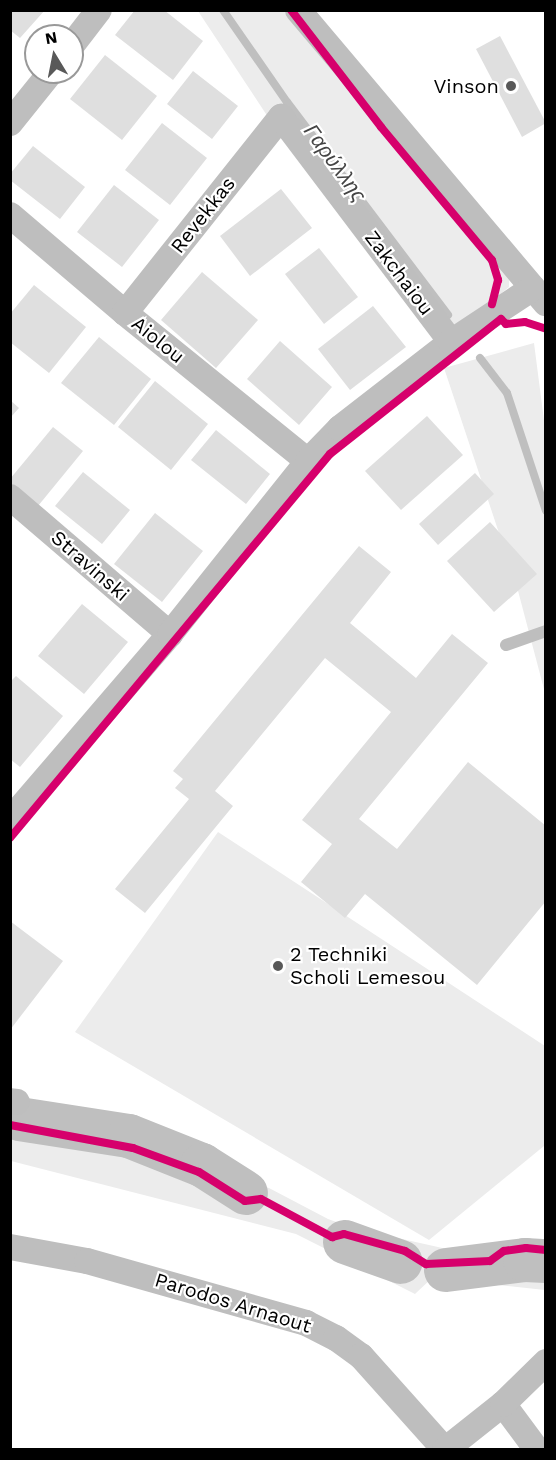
<!DOCTYPE html>
<meta charset="utf-8">
<style>
body{margin:0}
#map{position:relative;width:556px;height:1460px;overflow:hidden;background:#fff;font-family:"Work Sans",sans-serif}
div>[style]{position:absolute}
[style*='--x']{left:calc(var(--x)*1px);top:calc(var(--y)*1px);width:calc(var(--w)*1px);rotate:calc(var(--a)*1deg)}
.green>*{inset:0;background:#ececec}
.stream>*{height:8px;margin:-4px;padding:0 4px;transform-origin:4px;border-radius:4px;background:#bfbfbf}
.river>*{height:44px;margin:-22px;padding:0 22px;transform-origin:22px;border-radius:22px;background:#bfbfbf}
.building>*{inset:0;background:#dfdfdf}
.service>*{height:12px;margin:-6px;padding:0 6px;transform-origin:6px;border-radius:6px;background:#bebebe}
.minor>*{height:26px;margin:-13px;padding:0 13px;transform-origin:13px;border-radius:13px;background:#bebebe}
.cycleway>*{height:8px;margin:-4px;padding:0 4px;transform-origin:4px;border-radius:4px;background:#d6006c}
.dots>*{width:16px;height:16px;translate:-50% -50%;box-sizing:border-box;border:3px solid #fff;border-radius:50%}
span{translate:-50% -50%;white-space:nowrap;text-align:center;line-height:1.15;-webkit-text-stroke:4.5px #fff;paint-order:stroke}
.poi-label{font-size:20px;color:#000}
.right{translate:-100% -50%;text-align:right}
.left{translate:0 -50%;text-align:left}
.street-label{font-size:20px;color:#000}
.water-label{font-size:21px;color:#444;font-style:italic}
.frame{position:absolute;inset:0;border:12px solid #000;pointer-events:none}
.north{position:absolute;left:24px;top:24px;width:60px;height:60px;box-sizing:border-box;background:#fff;border:2px solid #999;border-radius:50%;rotate:350deg;font-size:16px;font-weight:700;line-height:24px;text-align:center;color:#000}
.north::after{content:'';display:block;margin:auto;width:21px;height:27px;background:#595959;clip-path:polygon(50% 0,100% 100%,50% 72%,0 100%)}
</style>
<div id="map">
<div class="green">
<i style="clip-path:polygon(198px 11px,304px 11px,510px 250px,509px 287px,451px 335px,266px 114px)"></i>
<i style="clip-path:polygon(534px 343px,546px 436px,545px 693px,517px 587px,444px 368px)"></i>
<i style="clip-path:polygon(218px 832px,545px 1046px,544px 1146px,429px 1240px,75px 1032px)"></i>
<i style="clip-path:polygon(10px 1128px,73px 1136px,269px 1188px,328px 1219px,353px 1228px,496px 1260px,545px 1257px,545px 1290px,432px 1278px,415px 1294px,296px 1234px,11px 1161px)"></i>
</div>
<div class="stream">
<i style="--x:223;--y:10;--w:112;--a:55.2"></i>
<i style="--x:287;--y:102;--w:267;--a:52.9"></i>
<i style="--x:480;--y:358;--w:44;--a:52.4"></i>
<i style="--x:507;--y:393;--w:124;--a:71.7"></i>
</div>
<div class="river">
<i style="--x:19;--y:1119;--w:111;--a:8.8"></i>
<i style="--x:129;--y:1136;--w:79;--a:21.7"></i>
<i style="--x:202;--y:1165;--w:52;--a:32.5"></i>
<i style="--x:345;--y:1242;--w:59;--a:19.7"></i>
<i style="--x:446;--y:1270;--w:80;--a:-7.2"></i>
<i style="--x:525;--y:1260;--w:21;--a:3"></i>
</div>
<div class="building">
<i style="clip-path:polygon(10px 10px,45px 10px,20px 38px,10px 30px)"></i>
<i style="clip-path:polygon(135px 10px,164px 10px,203px 41px,173px 80px,115px 35px)"></i>
<i style="clip-path:polygon(500px 36px,546px 123px,522px 137px,476px 49px)"></i>
<i style="clip-path:polygon(105px 55px,157px 96px,122px 140px,70px 99px)"></i>
<i style="clip-path:polygon(193px 71px,238px 106px,212px 139px,167px 104px)"></i>
<i style="clip-path:polygon(162px 123px,207px 158px,170px 205px,125px 170px)"></i>
<i style="clip-path:polygon(33px 146px,85px 187px,60px 219px,10px 180px,10px 174px)"></i>
<i style="clip-path:polygon(114px 185px,159px 220px,122px 267px,77px 232px)"></i>
<i style="clip-path:polygon(281px 189px,312px 228px,250px 276px,220px 236px)"></i>
<i style="clip-path:polygon(319px 248px,358px 297px,324px 324px,285px 274px)"></i>
<i style="clip-path:polygon(202px 272px,258px 320px,216px 368px,161px 320px)"></i>
<i style="clip-path:polygon(34px 285px,86px 327px,49px 373px,10px 342px,10px 314px)"></i>
<i style="clip-path:polygon(373px 306px,406px 347px,350px 390px,318px 349px)"></i>
<i style="clip-path:polygon(99px 337px,151px 379px,114px 425px,61px 383px)"></i>
<i style="clip-path:polygon(280px 341px,332px 387px,299px 425px,247px 379px)"></i>
<i style="clip-path:polygon(155px 381px,208px 424px,171px 470px,118px 427px)"></i>
<i style="clip-path:polygon(10px 400px,19px 408px,10px 418px)"></i>
<i style="clip-path:polygon(427px 416px,463px 455px,401px 510px,365px 471px)"></i>
<i style="clip-path:polygon(53px 427px,83px 451px,38px 506px,10px 483px,10px 479px)"></i>
<i style="clip-path:polygon(216px 430px,270px 474px,246px 504px,191px 460px)"></i>
<i style="clip-path:polygon(83px 472px,130px 510px,102px 544px,55px 506px)"></i>
<i style="clip-path:polygon(475px 473px,494px 494px,438px 545px,419px 524px)"></i>
<i style="clip-path:polygon(155px 513px,203px 551px,162px 602px,114px 564px)"></i>
<i style="clip-path:polygon(490px 522px,537px 574px,494px 612px,447px 561px)"></i>
<i style="clip-path:polygon(359px 546px,391px 572px,350px 623px,416px 678px,452px 634px,488px 663px,359px 819px,397px 849px,468px 762px,546px 826px,546px 901px,477px 985px,365px 894px,345px 918px,301px 882px,332px 844px,302px 820px,391px 712px,325px 658px,215px 791px,233px 806px,145px 913px,115px 889px,189px 799px,175px 788px,183px 779px,173px 771px)"></i>
<i style="clip-path:polygon(82px 604px,128px 642px,84px 694px,38px 656px)"></i>
<i style="clip-path:polygon(16px 676px,63px 716px,20px 767px,10px 759px,10px 682px)"></i>
<i style="clip-path:polygon(10px 921px,63px 961px,10px 1030px)"></i>
</div>
<div class="service">
<i style="--x:506;--y:645;--w:42;--a:-19.3"></i>
</div>
<div class="minor">
<i style="--x:298;--y:10;--w:384;--a:49.8"></i>
<i style="--x:72;--y:45;--w:44;--a:-52.4"></i>
<i style="--x:10;--y:123;--w:65;--a:-51.2"></i>
<i style="--x:10;--y:215;--w:151;--a:40.4"></i>
<i style="--x:125;--y:313;--w:235;--a:39"></i>
<i style="--x:125;--y:313;--w:251;--a:-51.5"></i>
<i style="--x:281;--y:117;--w:282;--a:52.9"></i>
<i style="--x:10;--y:497;--w:211;--a:40.6"></i>
<i style="--x:10;--y:820;--w:245;--a:-49.3"></i>
<i style="--x:170;--y:634;--w:221;--a:-51.4"></i>
<i style="--x:308;--y:461;--w:46;--a:-45.9"></i>
<i style="--x:340;--y:428;--w:140;--a:-37.8"></i>
<i style="--x:451;--y:342;--w:98;--a:-33.4"></i>
<i style="--x:10;--y:1101;--w:7;--a:8"></i>
<i style="--x:10;--y:1247;--w:78;--a:10.3"></i>
<i style="--x:87;--y:1261;--w:228;--a:15.8"></i>
<i style="--x:306;--y:1323;--w:34;--a:27"></i>
<i style="--x:336;--y:1338;--w:31;--a:36"></i>
<i style="--x:361;--y:1356;--w:126;--a:48.2"></i>
<i style="--x:503;--y:1404;--w:57;--a:53.5"></i>
<i style="--x:445;--y:1450;--w:74;--a:-38.4"></i>
<i style="--x:503;--y:1404;--w:60;--a:-44.3"></i>
</div>
<div class="cycleway">
<i style="--x:291;--y:10;--w:148;--a:52.4"></i>
<i style="--x:381;--y:127;--w:173;--a:50.2"></i>
<i style="--x:492;--y:260;--w:21;--a:73"></i>
<i style="--x:498;--y:280;--w:25;--a:104"></i>
<i style="--x:10;--y:838;--w:500;--a:-50.2"></i>
<i style="--x:330;--y:454;--w:218;--a:-38.3"></i>
<i style="--x:501;--y:319;--w:7;--a:45"></i>
<i style="--x:506;--y:324;--w:19;--a:-6"></i>
<i style="--x:525;--y:322;--w:22;--a:18"></i>
<i style="--x:10;--y:1125;--w:125;--a:10.6"></i>
<i style="--x:133;--y:1148;--w:70;--a:20"></i>
<i style="--x:199;--y:1172;--w:54;--a:32.2"></i>
<i style="--x:245;--y:1201;--w:16;--a:-7"></i>
<i style="--x:261;--y:1199;--w:81;--a:28.2"></i>
<i style="--x:332;--y:1237;--w:12;--a:-14"></i>
<i style="--x:344;--y:1234;--w:63;--a:15.6"></i>
<i style="--x:405;--y:1251;--w:25;--a:32"></i>
<i style="--x:426;--y:1264;--w:64;--a:-2.7"></i>
<i style="--x:490;--y:1261;--w:17;--a:-36"></i>
<i style="--x:504;--y:1251;--w:22;--a:-8"></i>
<i style="--x:526;--y:1248;--w:20;--a:6"></i>
</div>
<div class="dots">
<i style="left:511px;top:86px;background:#595959"></i>
<i style="left:278px;top:966px;background:#595959"></i>
</div>
<div class="poi-label">
<span class="right" style="left:499px;top:86px">Vinson</span>
<span class="left" style="left:290px;top:966px">2 Techniki<br>Scholi Lemesou</span>
</div>
<div class="street-label">
<span style="left:203px;top:215px;rotate:-52deg">Revekkas</span>
<span style="left:399px;top:273px;rotate:53deg">Zakchaiou</span>
<span style="left:158px;top:340px;rotate:39deg">Aiolou</span>
<span style="left:90px;top:566px;rotate:41deg">Stravinski</span>
<span style="left:233px;top:1303px;rotate:17deg">Parodos Arnaout</span>
</div>
<div class="water-label">
<span style="left:335px;top:163px;rotate:54deg">Γαρύλλης</span>
</div>
<div class="frame"></div>
<div class="north">N</div>
</div>
